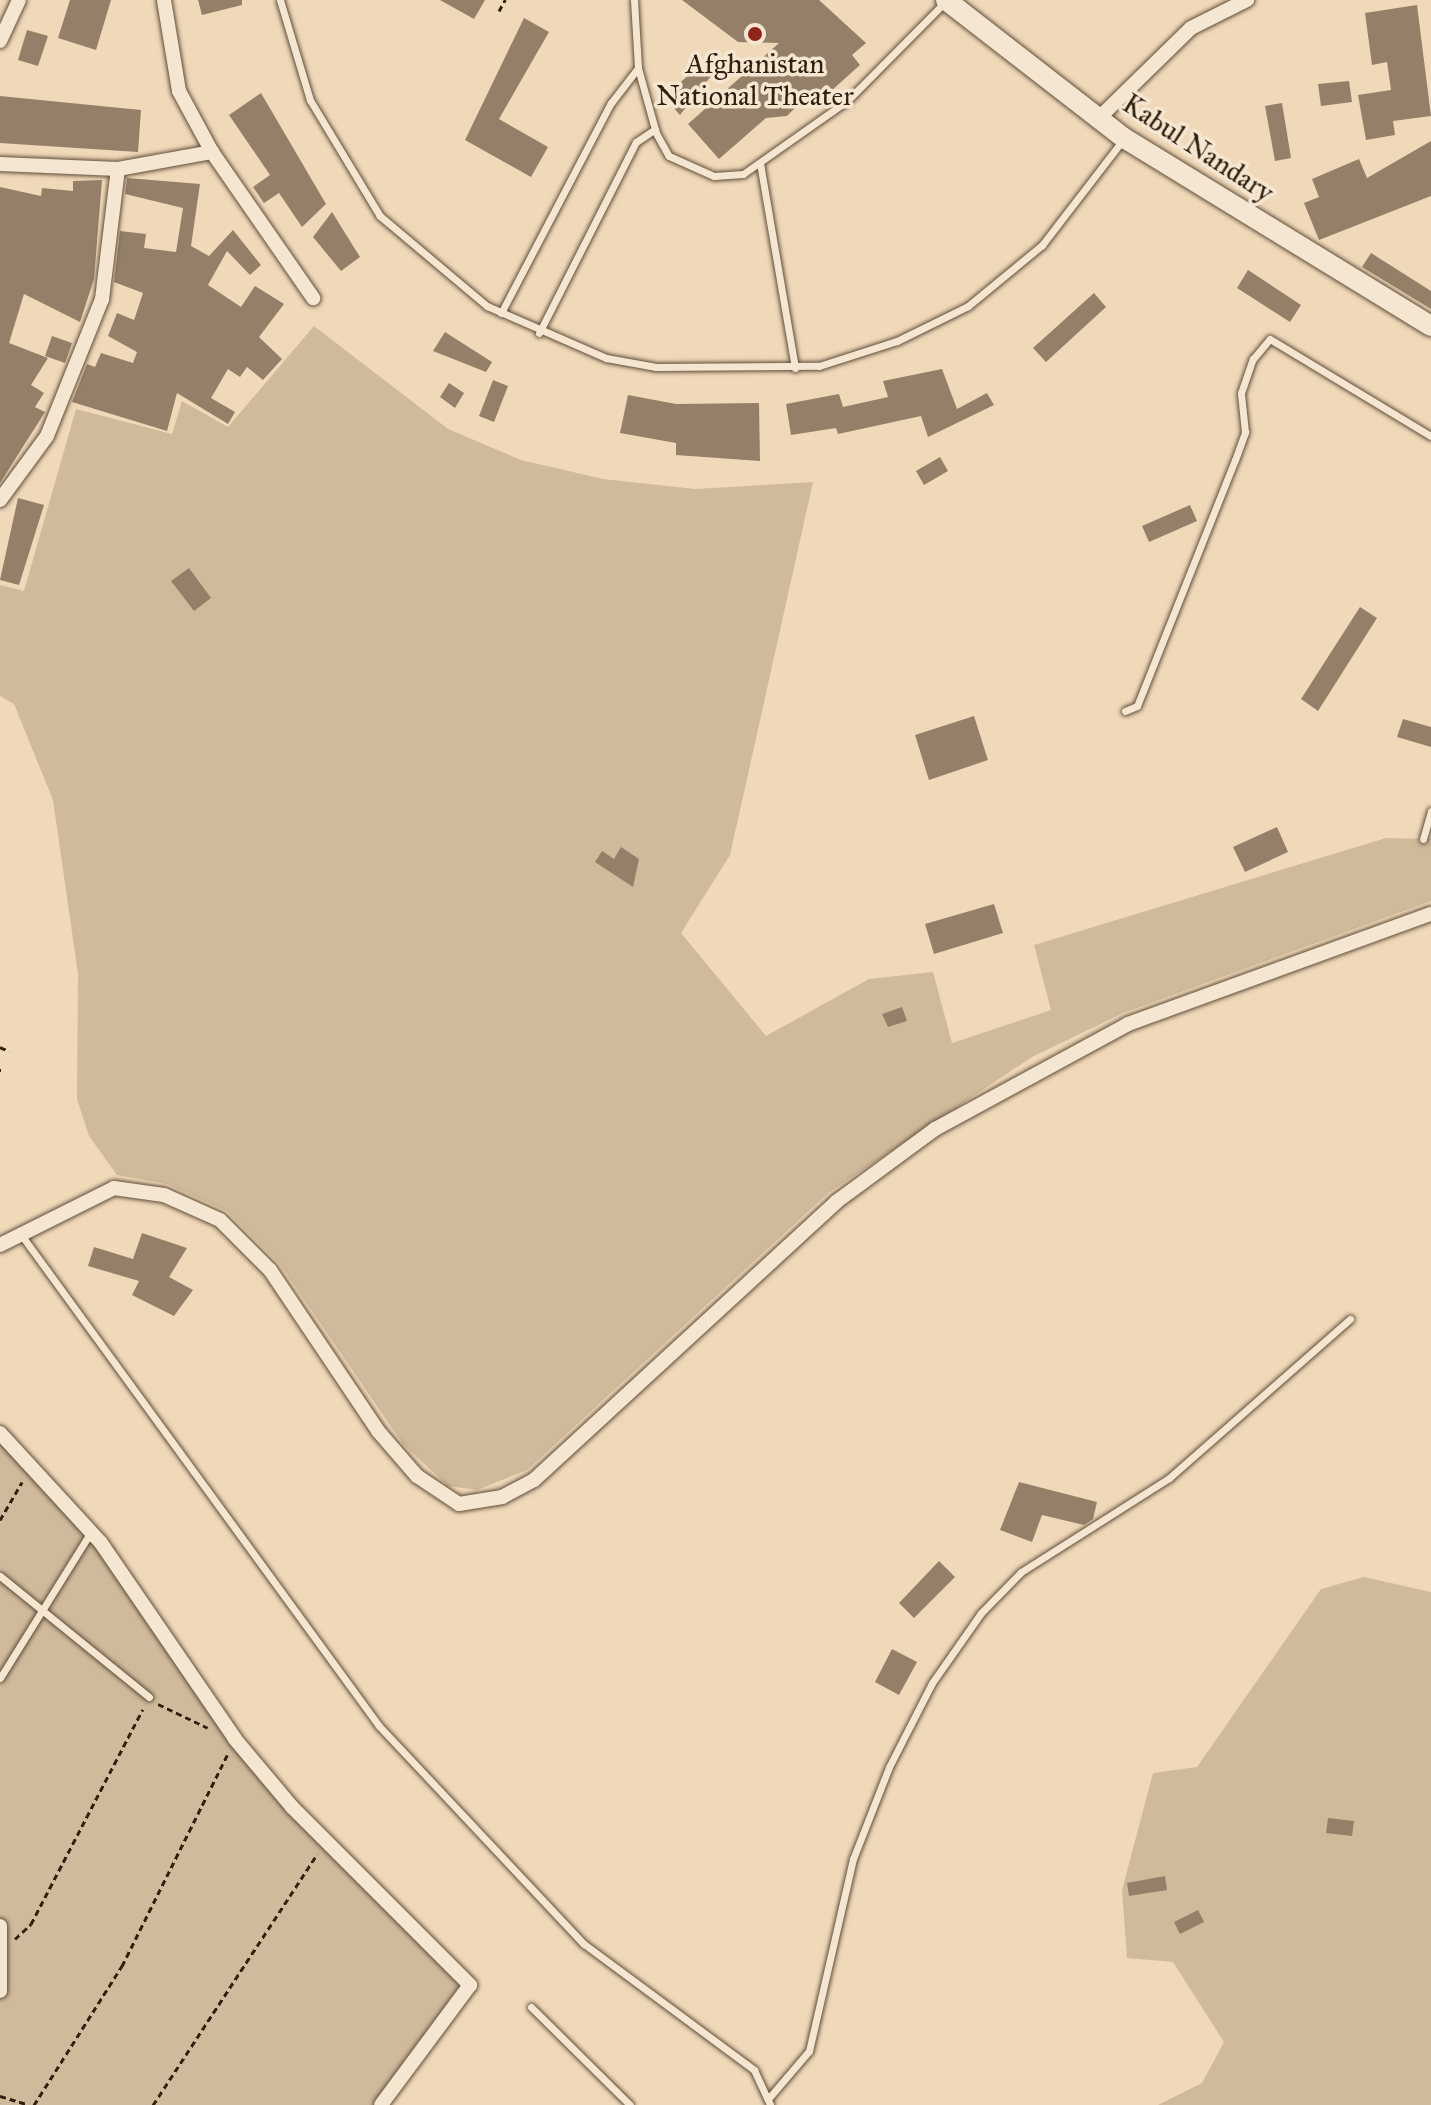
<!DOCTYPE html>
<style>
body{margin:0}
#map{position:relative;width:1431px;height:2105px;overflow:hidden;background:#f0d9b9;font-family:"IM FELL Great Primer",serif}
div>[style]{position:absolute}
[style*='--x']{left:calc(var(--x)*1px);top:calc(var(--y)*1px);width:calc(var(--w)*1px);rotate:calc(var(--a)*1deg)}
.green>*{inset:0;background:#cfba9c}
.building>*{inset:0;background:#948068}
.path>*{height:3px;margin-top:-1.5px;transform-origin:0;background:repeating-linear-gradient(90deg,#302010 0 6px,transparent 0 10px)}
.roads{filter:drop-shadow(0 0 2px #604e3a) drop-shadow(0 0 2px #604e3a)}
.lane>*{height:7px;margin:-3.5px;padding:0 3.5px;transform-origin:3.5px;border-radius:3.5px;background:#f5e6d2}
.street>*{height:14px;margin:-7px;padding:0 7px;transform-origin:7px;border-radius:7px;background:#f5e6d2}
.secondary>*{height:20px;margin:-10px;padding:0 10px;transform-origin:10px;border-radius:10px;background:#f5e6d2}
.dots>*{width:22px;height:22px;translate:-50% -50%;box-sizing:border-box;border:4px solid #f5e6d2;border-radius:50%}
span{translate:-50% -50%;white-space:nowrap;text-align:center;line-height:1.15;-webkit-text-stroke:7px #f5e6d2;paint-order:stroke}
.poi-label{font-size:28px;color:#302010}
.street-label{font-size:28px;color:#302010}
</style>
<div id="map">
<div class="green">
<i style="clip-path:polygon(314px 326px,448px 429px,521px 460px,603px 479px,695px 489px,813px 482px,730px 855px,681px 933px,766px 1036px,869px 979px,933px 972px,952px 1043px,1051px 1010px,1034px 945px,1386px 838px,1431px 839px,1431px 901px,1123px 1013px,1032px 1057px,828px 1193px,527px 1470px,477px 1490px,448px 1486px,403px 1444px,279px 1263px,227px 1211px,167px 1184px,117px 1175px,89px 1136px,77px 1099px,78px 974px,53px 800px,14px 704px,0 696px,0 585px,24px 591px,76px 409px,172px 434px,182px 401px,228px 427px)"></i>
<i style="clip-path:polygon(0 1433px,89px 1535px,235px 1739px,470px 1985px,381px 2105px,0 2105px)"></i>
<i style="clip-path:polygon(1364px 1577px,1431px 1592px,1431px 2105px,1158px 2105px,1202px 2083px,1224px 2042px,1173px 1962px,1127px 1958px,1122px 1890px,1153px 1773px,1197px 1767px,1321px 1589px)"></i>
</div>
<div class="building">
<i style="clip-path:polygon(70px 0,111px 0,96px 50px,58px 38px)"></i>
<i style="clip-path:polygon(198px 0,242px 0,242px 5px,202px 15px)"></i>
<i style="clip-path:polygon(440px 0,485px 0,474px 19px)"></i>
<i style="clip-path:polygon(682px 0,819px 0,866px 43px,852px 55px,860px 65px,821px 100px,813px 90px,787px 116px,766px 118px,719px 159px,688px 124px,779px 43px,738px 42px)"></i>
<i style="clip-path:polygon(1417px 5px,1431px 116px,1393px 121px,1395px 135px,1366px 140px,1358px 95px,1391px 90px,1387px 62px,1372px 65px,1365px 13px)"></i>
<i style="clip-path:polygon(524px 18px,549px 32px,499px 119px,548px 147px,531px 177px,465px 140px)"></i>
<i style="clip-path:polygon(27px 30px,48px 36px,38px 66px,18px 60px)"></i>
<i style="clip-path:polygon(701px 64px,711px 76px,680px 115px,664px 97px)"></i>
<i style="clip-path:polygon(1349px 81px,1352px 102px,1321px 106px,1318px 84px)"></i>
<i style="clip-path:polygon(261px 93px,326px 204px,302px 227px,279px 193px,264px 203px,253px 187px,270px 175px,229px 115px)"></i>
<i style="clip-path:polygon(0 96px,141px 110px,138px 152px,0 143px)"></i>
<i style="clip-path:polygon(1282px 103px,1291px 158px,1275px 161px,1265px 106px)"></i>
<i style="clip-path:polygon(1431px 141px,1431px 196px,1319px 240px,1304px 203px,1319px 197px,1312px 179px,1359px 159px,1367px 178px)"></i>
<i style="clip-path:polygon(1230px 163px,1259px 181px,1251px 195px,1222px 176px)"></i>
<i style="clip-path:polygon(127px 178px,200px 184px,191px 246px,209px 256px,233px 230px,261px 265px,250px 275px,227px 251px,208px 285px,241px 307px,255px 286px,284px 304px,259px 337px,282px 359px,263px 380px,247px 367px,240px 377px,228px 369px,211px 398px,235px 412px,228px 424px,177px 393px,167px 431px,72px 402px,87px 364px,95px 367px,101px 353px,133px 363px,137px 352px,108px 336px,117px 313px,134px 320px,143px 293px,114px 282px,120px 231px,146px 234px,144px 248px,176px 252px,183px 208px,125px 194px)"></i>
<i style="clip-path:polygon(102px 180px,94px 279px,80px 322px,24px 294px,9px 343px,48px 358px,31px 385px,44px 393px,35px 407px,45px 412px,0 483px,0 187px,41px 196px,42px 188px,73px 191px,73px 181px)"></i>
<i style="clip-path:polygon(332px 212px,360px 257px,341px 271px,313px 237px)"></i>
<i style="clip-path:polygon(1371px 253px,1431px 291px,1431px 309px,1362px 267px)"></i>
<i style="clip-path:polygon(1248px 270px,1301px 305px,1290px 322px,1237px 288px)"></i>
<i style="clip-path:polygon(1094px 293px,1106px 307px,1046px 362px,1033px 348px)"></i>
<i style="clip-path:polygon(445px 332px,492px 362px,486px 372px,433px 351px)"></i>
<i style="clip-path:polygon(52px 336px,72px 343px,65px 363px,45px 356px)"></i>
<i style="clip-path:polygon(942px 369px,957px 409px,987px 393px,994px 405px,928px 437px,921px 416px,838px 434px,836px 428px,791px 435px,786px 404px,839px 394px,843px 407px,888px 397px,883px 381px)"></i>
<i style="clip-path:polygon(493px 380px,508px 386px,494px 422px,479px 416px)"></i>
<i style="clip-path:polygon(449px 383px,464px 393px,455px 408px,440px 397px)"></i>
<i style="clip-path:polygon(628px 395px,676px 404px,759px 403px,760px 461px,676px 455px,676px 443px,620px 433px)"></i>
<i style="clip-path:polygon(940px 457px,948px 471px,924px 485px,916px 471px)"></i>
<i style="clip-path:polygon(18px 498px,44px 505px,19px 585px,0 580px)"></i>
<i style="clip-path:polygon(1190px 505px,1197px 521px,1149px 542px,1142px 526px)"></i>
<i style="clip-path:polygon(189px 568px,211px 598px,194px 611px,171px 581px)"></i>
<i style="clip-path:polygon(1360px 607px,1377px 618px,1318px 711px,1301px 699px)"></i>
<i style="clip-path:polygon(974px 716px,988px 760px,929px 780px,915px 735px)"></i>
<i style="clip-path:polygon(1403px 719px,1431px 727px,1431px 747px,1397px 737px)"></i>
<i style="clip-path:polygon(1277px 827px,1288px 852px,1245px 872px,1233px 847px)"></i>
<i style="clip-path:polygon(621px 847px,639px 859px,633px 887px,595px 862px,602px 851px,614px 859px)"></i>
<i style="clip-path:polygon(994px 904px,1003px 933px,934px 954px,925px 924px)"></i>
<i style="clip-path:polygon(902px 1007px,907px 1021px,888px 1027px,882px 1014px)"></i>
<i style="clip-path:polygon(142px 1233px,187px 1248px,169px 1277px,193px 1290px,174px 1316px,132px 1295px,139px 1281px,88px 1266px,94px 1247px,133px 1259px)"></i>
<i style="clip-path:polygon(1019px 1482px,1097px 1502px,1093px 1519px,1084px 1525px,1042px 1515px,1032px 1542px,1000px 1530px)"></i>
<i style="clip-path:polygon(939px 1561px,955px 1577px,914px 1618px,899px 1603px)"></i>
<i style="clip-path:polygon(892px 1649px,917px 1662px,899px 1695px,875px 1682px)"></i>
<i style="clip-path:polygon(1328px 1818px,1354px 1821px,1352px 1836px,1326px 1833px)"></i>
<i style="clip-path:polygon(1165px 1876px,1167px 1890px,1129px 1896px,1127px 1883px)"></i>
<i style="clip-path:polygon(1198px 1910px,1204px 1922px,1180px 1934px,1174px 1922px)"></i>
</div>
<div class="path">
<i style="--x:499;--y:11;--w:13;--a:-61"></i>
<i style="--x:0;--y:1047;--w:10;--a:24"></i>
<i style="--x:0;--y:1070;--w:1;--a:0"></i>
<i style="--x:0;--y:1520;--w:44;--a:-59.9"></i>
<i style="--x:158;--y:1704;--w:55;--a:25.6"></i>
<i style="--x:15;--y:1939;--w:22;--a:-43"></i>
<i style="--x:31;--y:1924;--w:242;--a:-62.5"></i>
<i style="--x:0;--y:2096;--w:30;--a:17"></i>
<i style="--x:34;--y:2105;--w:165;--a:-57.7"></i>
<i style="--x:122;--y:1966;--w:236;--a:-63.5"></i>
<i style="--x:153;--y:2105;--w:300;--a:-56.8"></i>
</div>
<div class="roads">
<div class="lane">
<i style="--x:280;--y:0;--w:104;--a:73.3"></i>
<i style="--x:310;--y:100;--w:135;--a:58.9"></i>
<i style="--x:380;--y:216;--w:140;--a:40.1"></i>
<i style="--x:487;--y:306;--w:130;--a:23.6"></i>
<i style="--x:606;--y:358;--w:51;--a:10.2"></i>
<i style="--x:656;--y:367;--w:163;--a:-0.4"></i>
<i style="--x:819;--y:366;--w:82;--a:-17.8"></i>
<i style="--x:897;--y:341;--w:79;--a:-26.2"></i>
<i style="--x:968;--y:306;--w:96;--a:-39.5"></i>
<i style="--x:1042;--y:245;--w:131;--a:-52.4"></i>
<i style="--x:634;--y:0;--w:68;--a:86.6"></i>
<i style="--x:638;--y:68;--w:67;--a:74.5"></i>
<i style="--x:656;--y:133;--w:26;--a:61"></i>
<i style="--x:669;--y:156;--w:49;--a:24"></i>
<i style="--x:714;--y:176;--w:29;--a:-4"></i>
<i style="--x:743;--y:174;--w:127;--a:-35.1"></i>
<i style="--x:847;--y:101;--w:141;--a:-45.3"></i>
<i style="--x:760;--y:163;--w:208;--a:80.3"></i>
<i style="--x:501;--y:313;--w:237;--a:-62.4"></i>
<i style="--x:611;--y:103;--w:44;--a:-52.4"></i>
<i style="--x:539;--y:333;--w:214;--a:-63.1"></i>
<i style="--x:636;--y:142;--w:23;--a:-34"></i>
<i style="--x:1125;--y:711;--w:13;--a:-23"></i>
<i style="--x:1137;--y:706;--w:265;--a:-68.3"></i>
<i style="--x:1235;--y:460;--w:30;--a:-70"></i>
<i style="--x:1245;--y:432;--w:39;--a:-96"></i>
<i style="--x:1241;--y:393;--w:36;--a:-71"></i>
<i style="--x:1253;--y:359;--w:26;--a:-50"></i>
<i style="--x:1270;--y:339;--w:188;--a:31.1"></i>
<i style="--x:1423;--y:839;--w:29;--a:-74"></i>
<i style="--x:22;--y:1236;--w:606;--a:53.92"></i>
<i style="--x:379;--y:1726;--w:299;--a:46.8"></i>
<i style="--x:584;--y:1944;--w:212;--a:36.5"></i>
<i style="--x:754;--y:2070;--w:38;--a:65"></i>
<i style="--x:0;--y:1576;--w:192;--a:39.1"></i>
<i style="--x:0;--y:1678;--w:168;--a:-58.1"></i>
<i style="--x:531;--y:2007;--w:139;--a:44.7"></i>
<i style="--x:768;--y:2099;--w:63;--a:-49.5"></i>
<i style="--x:809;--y:2051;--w:197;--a:-77.1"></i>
<i style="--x:853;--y:1859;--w:99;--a:-68.6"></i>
<i style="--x:889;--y:1767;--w:94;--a:-62.9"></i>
<i style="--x:932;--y:1683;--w:85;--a:-55"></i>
<i style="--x:981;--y:1613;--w:57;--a:-45.7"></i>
<i style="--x:1021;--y:1572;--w:175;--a:-32.4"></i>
<i style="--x:1169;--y:1478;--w:241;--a:-41.3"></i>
</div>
<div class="street">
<i style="--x:0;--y:41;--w:45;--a:-65.1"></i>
<i style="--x:1100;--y:117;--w:127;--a:-44.4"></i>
<i style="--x:1191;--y:28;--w:63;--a:-26.6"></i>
<i style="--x:212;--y:152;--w:178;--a:55.3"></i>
<i style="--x:0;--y:164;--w:118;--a:2.4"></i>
<i style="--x:118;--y:169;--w:96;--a:-10.3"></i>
<i style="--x:212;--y:152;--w:69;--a:-118.4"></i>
<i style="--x:179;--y:91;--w:92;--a:-99.4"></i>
<i style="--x:0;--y:500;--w:79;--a:-53.7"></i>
<i style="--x:47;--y:436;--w:148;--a:-68.1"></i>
<i style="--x:102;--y:299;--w:131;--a:-83"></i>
<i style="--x:0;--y:1245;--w:127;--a:-26.6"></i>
<i style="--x:114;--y:1188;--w:50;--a:8"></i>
<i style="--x:164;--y:1195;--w:61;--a:24.1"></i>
<i style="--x:220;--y:1220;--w:71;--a:45"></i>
<i style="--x:270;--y:1270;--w:194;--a:56.1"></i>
<i style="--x:378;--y:1431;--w:60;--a:49.1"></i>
<i style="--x:417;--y:1476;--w:50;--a:33.7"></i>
<i style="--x:459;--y:1504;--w:44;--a:-9.2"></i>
<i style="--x:502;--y:1497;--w:36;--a:-28"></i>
<i style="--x:534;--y:1480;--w:410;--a:-42.6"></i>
<i style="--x:836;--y:1202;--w:123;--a:-36.4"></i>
<i style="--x:935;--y:1129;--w:220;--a:-28.5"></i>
<i style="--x:1128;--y:1024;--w:322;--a:-20"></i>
<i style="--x:0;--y:1433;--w:149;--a:47.4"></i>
<i style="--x:101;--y:1543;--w:237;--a:55.6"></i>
<i style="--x:235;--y:1739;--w:89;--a:50"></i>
<i style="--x:292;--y:1807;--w:252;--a:45"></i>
<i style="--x:470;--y:1985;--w:149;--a:126.6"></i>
<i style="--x:0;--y:1926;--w:65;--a:90"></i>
</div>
<div class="secondary">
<i style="--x:946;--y:0;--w:225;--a:37.8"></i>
<i style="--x:1124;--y:138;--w:360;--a:31.5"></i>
</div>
</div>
<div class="dots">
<i style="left:755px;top:34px;background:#8f2418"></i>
</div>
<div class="poi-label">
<span style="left:755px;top:80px">Afghanistan<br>National Theater</span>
</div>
<div class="street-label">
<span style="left:1198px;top:148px;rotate:33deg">Kabul Nandary</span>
</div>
</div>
